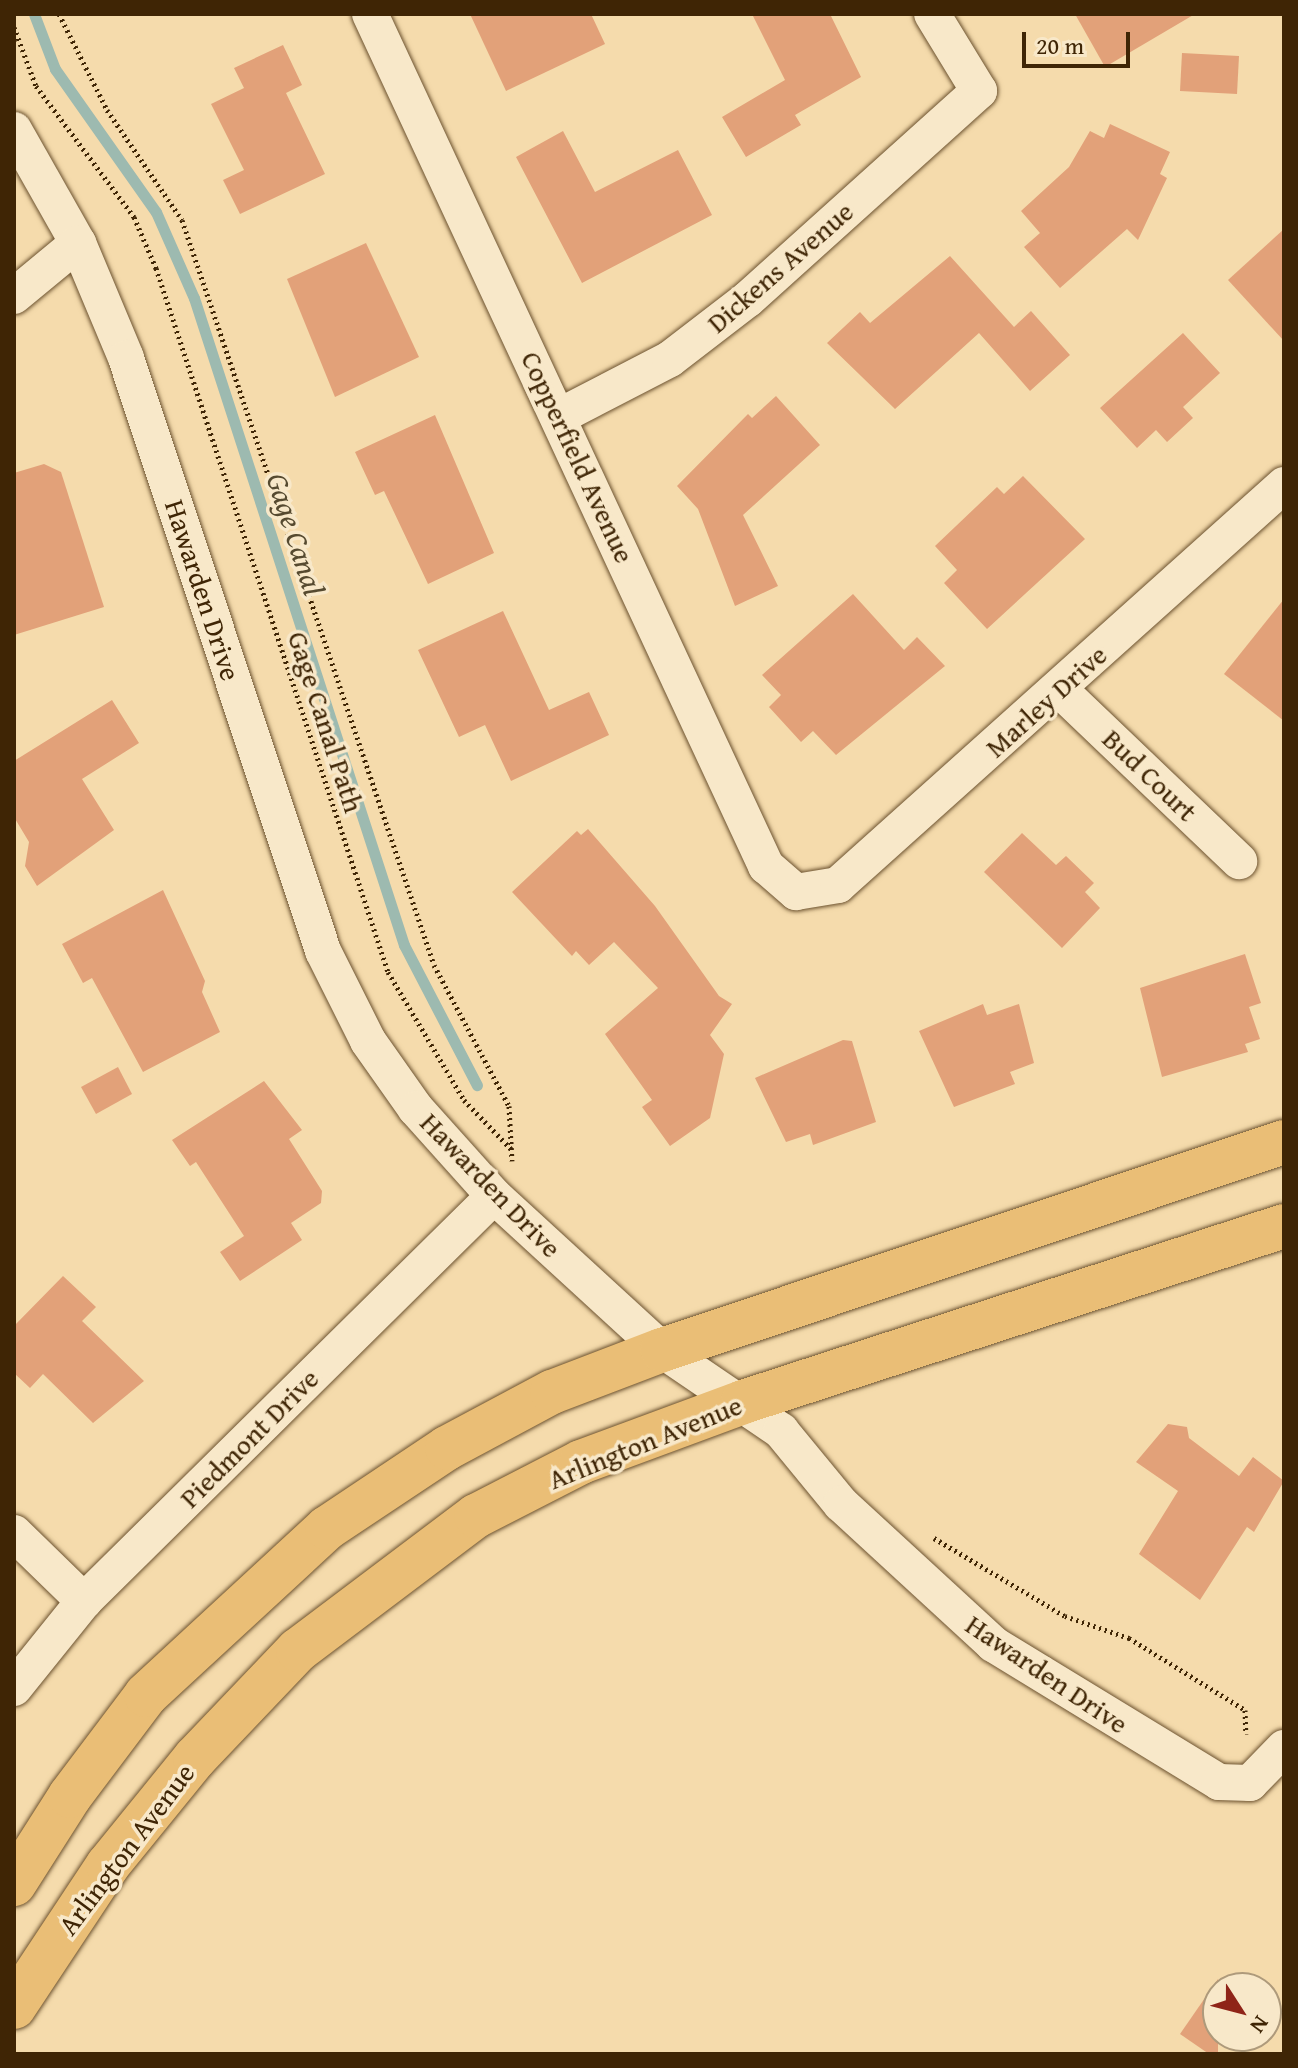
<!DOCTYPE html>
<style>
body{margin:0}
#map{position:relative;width:1298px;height:2068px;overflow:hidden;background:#f5dbac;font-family:"Gentium Book Plus",serif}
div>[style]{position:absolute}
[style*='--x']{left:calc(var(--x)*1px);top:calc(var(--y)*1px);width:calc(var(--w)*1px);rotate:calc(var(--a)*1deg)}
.stream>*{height:11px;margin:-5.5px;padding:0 5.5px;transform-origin:5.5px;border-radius:5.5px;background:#9dbab0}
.building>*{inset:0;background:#e2a179}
.path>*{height:5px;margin-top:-2.5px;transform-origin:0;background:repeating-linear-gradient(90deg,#3f2505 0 2px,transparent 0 6px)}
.roads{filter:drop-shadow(0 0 2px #6c522f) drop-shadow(0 0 2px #6c522f)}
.street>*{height:36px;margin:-18px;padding:0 18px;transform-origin:18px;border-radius:18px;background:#f8e8c9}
.primary>*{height:44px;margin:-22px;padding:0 22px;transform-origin:22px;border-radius:22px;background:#eabe76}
span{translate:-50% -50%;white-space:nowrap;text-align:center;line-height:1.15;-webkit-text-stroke:7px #f8e8c9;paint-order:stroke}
.street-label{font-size:28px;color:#3f2505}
.water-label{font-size:30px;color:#564a30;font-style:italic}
.frame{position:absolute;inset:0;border:16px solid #3f2505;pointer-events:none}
.north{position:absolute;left:1202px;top:1972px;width:80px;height:80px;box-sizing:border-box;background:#f8e8c9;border:2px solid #ae9a7b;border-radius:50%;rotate:126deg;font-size:22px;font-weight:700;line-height:32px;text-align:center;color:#3f2505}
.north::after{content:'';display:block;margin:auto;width:28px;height:36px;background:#8f2418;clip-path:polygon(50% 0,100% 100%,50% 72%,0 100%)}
.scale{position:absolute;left:1022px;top:32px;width:108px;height:36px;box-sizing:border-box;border:4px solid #3f2505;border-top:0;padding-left:10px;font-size:24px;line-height:28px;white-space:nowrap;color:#3f2505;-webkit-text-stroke:6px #f8e8c9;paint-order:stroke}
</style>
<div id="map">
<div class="stream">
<i style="--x:34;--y:14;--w:59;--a:69.1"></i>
<i style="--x:55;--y:69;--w:175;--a:54.8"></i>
<i style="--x:156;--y:212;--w:94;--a:66.2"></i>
<i style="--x:194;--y:298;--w:680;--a:72.02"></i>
<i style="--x:404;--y:945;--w:158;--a:62.5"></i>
</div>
<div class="building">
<i style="clip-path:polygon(470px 14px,591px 14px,605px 44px,506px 91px)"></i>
<i style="clip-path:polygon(752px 14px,830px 14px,861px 77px,795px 115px,801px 125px,746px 157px,722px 117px,785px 80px)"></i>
<i style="clip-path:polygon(1075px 14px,1195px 14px,1105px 67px)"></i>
<i style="clip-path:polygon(283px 45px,302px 85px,286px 93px,325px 174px,240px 214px,223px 180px,244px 170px,211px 104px,244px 88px,234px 68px)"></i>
<i style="clip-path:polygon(1182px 53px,1239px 56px,1237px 94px,1180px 91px)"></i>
<i style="clip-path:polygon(1110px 124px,1170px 152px,1160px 174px,1167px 178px,1138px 240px,1127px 229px,1060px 288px,1024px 247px,1040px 233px,1021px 211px,1069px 167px,1090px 131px,1104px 138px)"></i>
<i style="clip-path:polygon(563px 131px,595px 192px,678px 150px,712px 215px,582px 283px,516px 157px)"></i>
<i style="clip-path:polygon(1284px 229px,1284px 341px,1228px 280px)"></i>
<i style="clip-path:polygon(366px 243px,419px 357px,335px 397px,287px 279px)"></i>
<i style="clip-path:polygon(950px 256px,1014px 327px,1031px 311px,1070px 355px,1030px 391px,979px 333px,895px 409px,827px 343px,860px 312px,870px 323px)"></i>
<i style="clip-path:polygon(1183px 333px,1220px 373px,1183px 407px,1193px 418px,1167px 442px,1156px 430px,1137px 448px,1100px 408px)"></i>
<i style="clip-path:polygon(776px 396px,820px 445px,743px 515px,778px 586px,735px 606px,698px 509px,677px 486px,748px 414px,752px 418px)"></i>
<i style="clip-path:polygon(435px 415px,494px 553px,428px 584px,384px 491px,375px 495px,355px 452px)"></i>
<i style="clip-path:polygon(44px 464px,61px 472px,104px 607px,14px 635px,14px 473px)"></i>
<i style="clip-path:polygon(1023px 476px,1085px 539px,987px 629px,944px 583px,957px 570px,935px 546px,997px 487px,1004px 494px)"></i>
<i style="clip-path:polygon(853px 594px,904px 650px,917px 637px,945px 666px,836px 755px,813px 731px,801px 742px,769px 707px,781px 695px,762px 675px)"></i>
<i style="clip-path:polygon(1284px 599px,1284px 721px,1224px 674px)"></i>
<i style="clip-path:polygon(503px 611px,549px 710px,589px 692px,609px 735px,511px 781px,485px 725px,459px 737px,418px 650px)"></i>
<i style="clip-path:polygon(112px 700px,139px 743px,82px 779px,114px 830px,37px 886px,25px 866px,29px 842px,14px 817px,14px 761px)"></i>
<i style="clip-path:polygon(588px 829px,655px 906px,719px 996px,732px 1004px,710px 1035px,724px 1054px,710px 1118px,670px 1146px,642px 1107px,652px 1100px,605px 1034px,658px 988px,614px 942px,589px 965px,576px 951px,572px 956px,512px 892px,577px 831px,581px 835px)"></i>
<i style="clip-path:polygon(1022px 833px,1056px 865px,1066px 856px,1094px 883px,1085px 892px,1100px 908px,1062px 948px,984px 872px)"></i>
<i style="clip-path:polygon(163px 890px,205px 981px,202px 992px,220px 1032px,143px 1072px,92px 978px,83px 983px,62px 944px)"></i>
<i style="clip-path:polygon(1245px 954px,1261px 1003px,1249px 1007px,1260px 1039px,1245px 1044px,1248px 1052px,1162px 1077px,1140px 988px)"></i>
<i style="clip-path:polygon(983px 1004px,987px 1015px,1019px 1004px,1034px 1063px,1010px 1072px,1015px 1084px,954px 1107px,919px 1031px)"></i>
<i style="clip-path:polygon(843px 1040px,852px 1041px,876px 1122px,813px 1145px,810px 1134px,786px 1142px,755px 1078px)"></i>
<i style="clip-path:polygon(118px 1067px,132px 1094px,96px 1114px,81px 1087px)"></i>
<i style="clip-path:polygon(264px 1081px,302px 1130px,289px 1139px,322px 1191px,321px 1203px,291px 1223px,302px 1240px,240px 1281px,220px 1252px,244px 1236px,196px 1162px,190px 1166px,172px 1140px)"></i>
<i style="clip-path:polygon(63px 1276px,96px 1307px,82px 1321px,144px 1381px,93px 1423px,43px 1374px,30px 1388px,14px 1373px,14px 1326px)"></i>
<i style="clip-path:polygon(1168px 1424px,1187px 1427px,1189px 1438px,1239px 1476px,1253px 1457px,1284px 1481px,1254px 1532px,1247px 1527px,1200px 1600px,1139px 1554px,1178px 1491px,1136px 1462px)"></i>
<i style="clip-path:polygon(1218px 1979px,1218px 2054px,1209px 2054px,1180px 2034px)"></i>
</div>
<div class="path">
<i style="--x:59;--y:14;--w:107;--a:63.4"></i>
<i style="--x:107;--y:110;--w:133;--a:55.7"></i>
<i style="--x:182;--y:220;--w:786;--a:71.31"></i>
<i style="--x:434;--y:965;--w:160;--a:62"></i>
<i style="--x:509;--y:1106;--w:55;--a:86.9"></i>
<i style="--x:14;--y:27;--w:63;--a:69.6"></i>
<i style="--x:36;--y:86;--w:164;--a:53.2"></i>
<i style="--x:134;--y:217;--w:56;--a:66.7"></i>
<i style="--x:156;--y:268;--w:741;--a:71.76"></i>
<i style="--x:388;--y:972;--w:149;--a:59.3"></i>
<i style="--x:464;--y:1100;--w:71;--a:46.1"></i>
<i style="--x:934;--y:1538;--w:152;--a:30.8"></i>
<i style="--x:1065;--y:1616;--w:68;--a:19"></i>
<i style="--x:1129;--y:1638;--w:137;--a:31.8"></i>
<i style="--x:1245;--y:1710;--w:24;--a:88"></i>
</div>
<div class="roads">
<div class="street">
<i style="--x:370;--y:14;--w:940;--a:65.07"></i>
<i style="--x:766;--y:866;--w:40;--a:41"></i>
<i style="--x:796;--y:892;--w:43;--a:-9.5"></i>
<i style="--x:838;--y:885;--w:599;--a:-41.89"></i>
<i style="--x:14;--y:130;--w:130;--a:60.5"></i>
<i style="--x:78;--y:243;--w:125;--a:67.3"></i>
<i style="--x:126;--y:358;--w:625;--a:71.62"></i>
<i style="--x:323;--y:951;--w:101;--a:63.4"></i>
<i style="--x:368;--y:1041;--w:83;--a:54.8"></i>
<i style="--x:416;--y:1109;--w:117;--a:48.1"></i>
<i style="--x:494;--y:1196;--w:228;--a:42.5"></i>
<i style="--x:662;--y:1350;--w:144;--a:34.2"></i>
<i style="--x:781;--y:1431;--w:94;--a:50.6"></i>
<i style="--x:841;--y:1504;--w:207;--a:42.6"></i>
<i style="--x:993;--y:1644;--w:265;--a:31.4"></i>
<i style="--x:1219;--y:1782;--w:31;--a:2"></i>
<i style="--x:1250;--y:1783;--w:49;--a:-45.8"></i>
<i style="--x:14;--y:296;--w:83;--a:-39.6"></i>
<i style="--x:560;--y:416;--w:124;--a:-27.4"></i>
<i style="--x:670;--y:359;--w:98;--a:-37.6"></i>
<i style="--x:748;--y:299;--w:311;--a:-42"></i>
<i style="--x:979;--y:91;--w:90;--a:-121.4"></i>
<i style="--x:1060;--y:690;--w:248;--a:43.7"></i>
<i style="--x:14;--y:1533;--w:98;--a:44.2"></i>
<i style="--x:14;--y:1688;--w:112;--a:-51.2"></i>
<i style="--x:84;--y:1601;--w:576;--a:-44.65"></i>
</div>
<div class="primary">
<i style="--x:14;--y:1884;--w:104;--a:-57.5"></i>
<i style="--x:70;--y:1796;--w:126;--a:-53"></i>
<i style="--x:146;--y:1695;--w:246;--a:-42.7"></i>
<i style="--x:327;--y:1528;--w:144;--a:-33.7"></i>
<i style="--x:447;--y:1448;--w:119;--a:-28.1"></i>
<i style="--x:552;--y:1392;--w:118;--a:-20.9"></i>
<i style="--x:662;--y:1350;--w:656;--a:-18.49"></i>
<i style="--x:14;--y:2007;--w:170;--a:-56.5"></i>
<i style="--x:108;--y:1865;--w:138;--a:-50.9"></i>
<i style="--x:195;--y:1758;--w:149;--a:-46.4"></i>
<i style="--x:298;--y:1650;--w:223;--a:-37"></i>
<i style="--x:476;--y:1516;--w:118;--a:-27.2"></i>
<i style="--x:581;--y:1462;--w:173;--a:-20.3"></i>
<i style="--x:743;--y:1402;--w:569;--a:-18.02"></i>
</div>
</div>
<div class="street-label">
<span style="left:780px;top:267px;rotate:-41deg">Dickens Avenue</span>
<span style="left:578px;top:457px;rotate:65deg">Copperfield Avenue</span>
<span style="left:203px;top:590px;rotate:72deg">Hawarden Drive</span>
<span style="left:1046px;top:701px;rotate:-42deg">Marley Drive</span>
<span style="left:326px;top:722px;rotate:72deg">Gage Canal Path</span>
<span style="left:1150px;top:775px;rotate:44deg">Bud Court</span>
<span style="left:491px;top:1185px;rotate:46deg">Hawarden Drive</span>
<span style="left:249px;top:1438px;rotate:-45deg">Piedmont Drive</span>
<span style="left:645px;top:1442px;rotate:-22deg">Arlington Avenue</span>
<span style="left:1047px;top:1674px;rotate:34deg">Hawarden Drive</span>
<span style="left:126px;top:1849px;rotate:-53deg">Arlington Avenue</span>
</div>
<div class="water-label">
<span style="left:296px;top:534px;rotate:72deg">Gage Canal</span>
</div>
<div class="frame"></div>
<div class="north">N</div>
<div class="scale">20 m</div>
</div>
